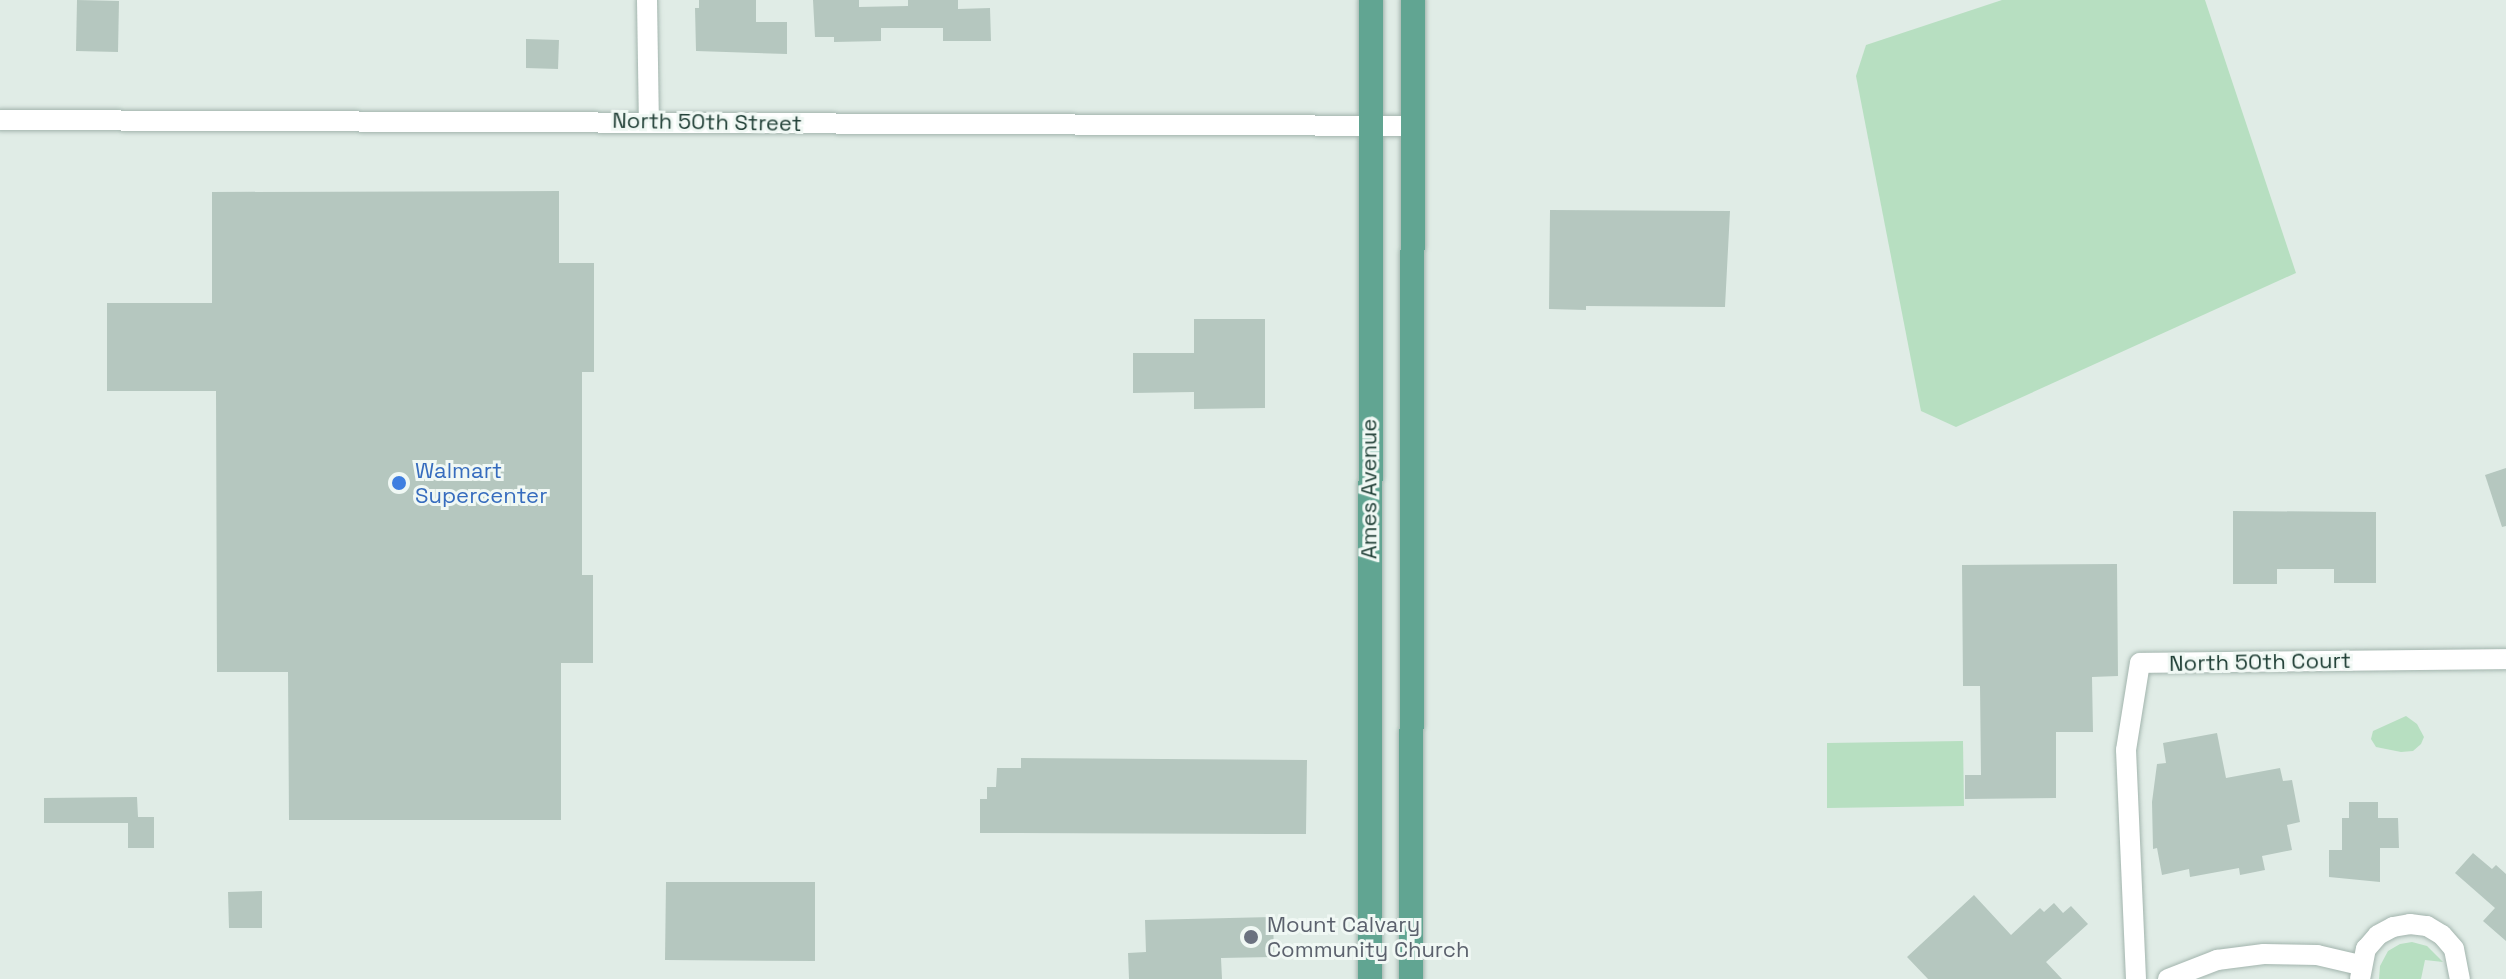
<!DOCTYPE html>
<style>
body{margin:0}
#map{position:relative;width:2506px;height:979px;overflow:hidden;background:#e0ece6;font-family:"Space Grotesk",sans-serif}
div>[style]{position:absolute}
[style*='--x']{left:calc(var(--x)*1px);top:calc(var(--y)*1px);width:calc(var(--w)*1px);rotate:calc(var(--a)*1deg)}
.green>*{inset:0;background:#b7dfc1}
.building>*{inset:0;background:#b5c7bf}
.roads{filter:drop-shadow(0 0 2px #a2b4ad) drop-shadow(0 0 2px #a2b4ad)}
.minor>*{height:20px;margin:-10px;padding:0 10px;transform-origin:10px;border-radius:10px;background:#fff}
.primary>*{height:24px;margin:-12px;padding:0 12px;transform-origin:12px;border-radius:12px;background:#61a592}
.dots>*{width:22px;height:22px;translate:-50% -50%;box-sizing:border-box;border:4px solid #f0f8f4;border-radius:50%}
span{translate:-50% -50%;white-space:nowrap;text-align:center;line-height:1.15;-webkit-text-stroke:6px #f0f8f4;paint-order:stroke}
.street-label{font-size:22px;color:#1f3e35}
.shop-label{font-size:22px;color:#366cbe}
.left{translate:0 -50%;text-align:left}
.worship-label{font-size:22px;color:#5b616d}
</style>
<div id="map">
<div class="green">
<i style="clip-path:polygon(2002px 0,2205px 0,2296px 273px,1956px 427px,1921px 411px,1856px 76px,1866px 45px)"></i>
<i style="clip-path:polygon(2406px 716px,2417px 724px,2424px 737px,2421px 744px,2413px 751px,2401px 752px,2376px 747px,2371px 739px,2373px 731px)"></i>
<i style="clip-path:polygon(1963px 741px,1964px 806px,1827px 808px,1827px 743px)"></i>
<i style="clip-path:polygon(2412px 942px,2427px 946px,2443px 962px,2425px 960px,2421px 979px,2379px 979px,2380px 966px,2388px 951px,2400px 944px)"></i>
</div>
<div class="building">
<i style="clip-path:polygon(77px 0,119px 1px,118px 52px,76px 51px)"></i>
<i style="clip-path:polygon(699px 0,756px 0,756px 22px,787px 22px,787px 54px,696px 51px,695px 8px,699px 8px)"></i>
<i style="clip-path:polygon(813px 0,859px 0,859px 7px,908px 6px,908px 0,958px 0,958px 9px,990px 8px,991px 41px,943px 41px,943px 28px,881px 28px,881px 41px,834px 42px,834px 37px,815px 37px)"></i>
<i style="clip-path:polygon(526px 39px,559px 40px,558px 69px,526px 68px)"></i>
<i style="clip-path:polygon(559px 191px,559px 263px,594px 263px,594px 372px,582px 372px,582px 575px,593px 575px,593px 663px,561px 663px,561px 820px,289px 820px,288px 672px,217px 672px,216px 391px,107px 391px,107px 303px,212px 303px,212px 192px)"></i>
<i style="clip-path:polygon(1550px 210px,1730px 211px,1725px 307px,1586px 306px,1586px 310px,1549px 309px)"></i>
<i style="clip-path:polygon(1194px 319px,1265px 319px,1265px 408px,1194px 409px,1194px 392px,1133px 393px,1133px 353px,1194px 353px)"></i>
<i style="clip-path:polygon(2506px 468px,2506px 526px,2502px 527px,2485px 475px)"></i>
<i style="clip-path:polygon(2233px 511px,2376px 512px,2376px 583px,2334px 583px,2334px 569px,2277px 569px,2277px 584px,2233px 584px)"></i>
<i style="clip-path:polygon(2117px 564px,2118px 676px,2092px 677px,2093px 732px,2056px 732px,2056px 798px,1965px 799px,1965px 775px,1981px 775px,1980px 686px,1963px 686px,1962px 565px)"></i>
<i style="clip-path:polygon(2217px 733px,2226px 778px,2280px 768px,2283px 781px,2292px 780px,2300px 822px,2287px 825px,2292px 850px,2262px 856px,2265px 870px,2240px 875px,2239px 868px,2190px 877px,2189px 869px,2162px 875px,2157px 848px,2153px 849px,2152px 802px,2157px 764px,2166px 763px,2163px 743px)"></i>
<i style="clip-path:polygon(1021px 758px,1307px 760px,1306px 834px,980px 833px,980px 799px,987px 799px,987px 787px,996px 787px,997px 768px,1021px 768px)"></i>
<i style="clip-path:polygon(137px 797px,138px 817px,154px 817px,154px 848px,128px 848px,128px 823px,44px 823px,44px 798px)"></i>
<i style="clip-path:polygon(2349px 802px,2378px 802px,2378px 818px,2398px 818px,2399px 848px,2380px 848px,2380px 882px,2329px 877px,2329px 850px,2342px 850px,2342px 818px,2349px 818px)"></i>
<i style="clip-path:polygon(2473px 853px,2492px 869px,2496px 865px,2506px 874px,2506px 941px,2483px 921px,2495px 908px,2455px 873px)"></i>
<i style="clip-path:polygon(666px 882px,815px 882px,815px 961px,665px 960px)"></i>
<i style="clip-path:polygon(262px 891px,262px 928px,229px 928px,228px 892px)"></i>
<i style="clip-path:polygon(1974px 895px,2011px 935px,2040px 908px,2044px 912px,2054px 903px,2063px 913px,2071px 906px,2088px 924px,2046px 962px,2062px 979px,1928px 979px,1907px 957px)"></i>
<i style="clip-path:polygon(1273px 917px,1274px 957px,1221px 958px,1222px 979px,1129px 979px,1128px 953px,1146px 952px,1145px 920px)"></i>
</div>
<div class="roads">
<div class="minor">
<i style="--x:647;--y:0;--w:121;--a:89.1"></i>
<i style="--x:0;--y:120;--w:1414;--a:0.24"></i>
<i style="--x:2136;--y:979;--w:229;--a:-92.5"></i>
<i style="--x:2126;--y:750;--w:88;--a:-80.9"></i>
<i style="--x:2140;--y:663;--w:366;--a:-0.6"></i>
<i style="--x:2168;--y:979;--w:53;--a:-21.2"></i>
<i style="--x:2217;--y:960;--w:47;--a:-7.3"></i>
<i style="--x:2264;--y:954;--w:53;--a:1.1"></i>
<i style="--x:2317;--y:955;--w:44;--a:13.1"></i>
<i style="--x:2360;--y:979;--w:31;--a:-79"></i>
<i style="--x:2366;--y:949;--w:18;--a:-49"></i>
<i style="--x:2378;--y:935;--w:17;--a:-28"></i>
<i style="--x:2393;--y:927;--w:17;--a:-10"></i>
<i style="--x:2410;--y:924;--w:17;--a:7"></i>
<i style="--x:2427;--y:926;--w:17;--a:31"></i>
<i style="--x:2442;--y:935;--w:18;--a:49"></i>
<i style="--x:2454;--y:949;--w:31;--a:79"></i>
</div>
<div class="primary">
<i style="--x:1370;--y:979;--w:979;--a:-89.94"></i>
<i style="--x:1411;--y:979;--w:979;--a:-89.88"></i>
</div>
</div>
<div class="dots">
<i style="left:399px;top:483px;background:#3f7fe0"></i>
<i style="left:1251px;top:937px;background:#6b7280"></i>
</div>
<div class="street-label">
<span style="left:707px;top:122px;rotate:1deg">North 50th Street</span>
<span style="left:1369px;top:489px;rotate:-90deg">Ames Avenue</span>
<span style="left:2260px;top:662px;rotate:-1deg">North 50th Court</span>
</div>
<div class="shop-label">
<span class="left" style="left:415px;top:483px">Walmart<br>Supercenter</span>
</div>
<div class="worship-label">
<span class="left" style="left:1267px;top:937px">Mount Calvary<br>Community Church</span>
</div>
</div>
